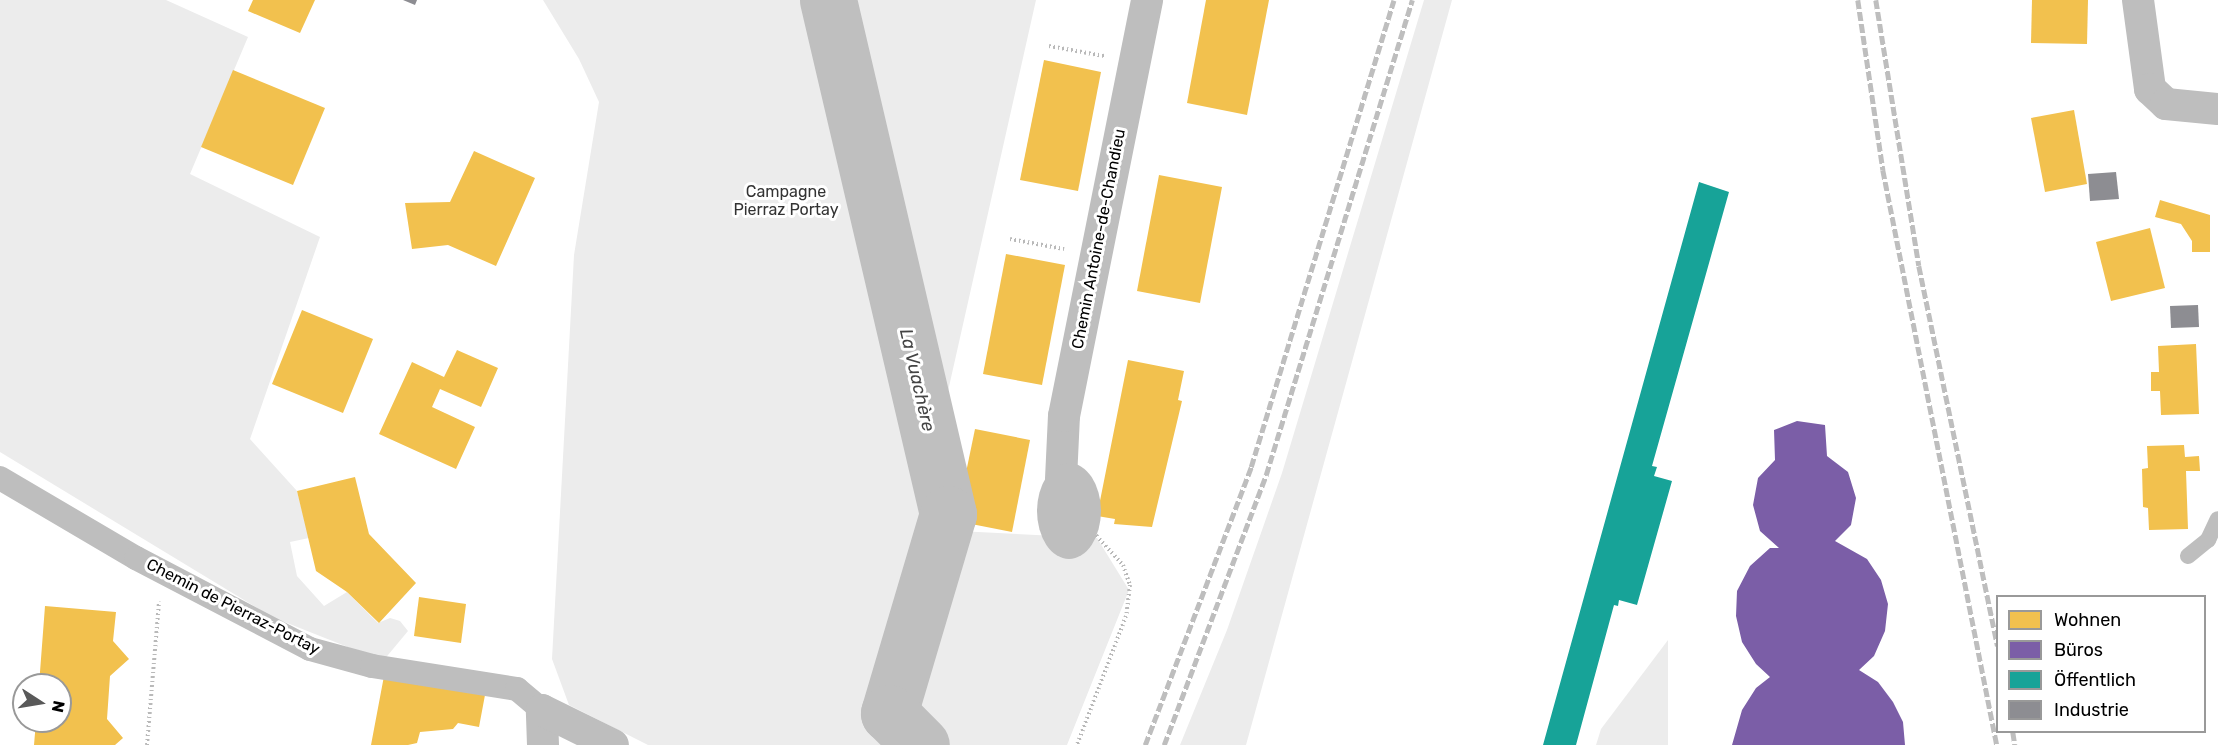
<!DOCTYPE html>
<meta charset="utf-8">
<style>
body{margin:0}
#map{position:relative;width:2218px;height:745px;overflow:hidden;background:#fff;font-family:Rubik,sans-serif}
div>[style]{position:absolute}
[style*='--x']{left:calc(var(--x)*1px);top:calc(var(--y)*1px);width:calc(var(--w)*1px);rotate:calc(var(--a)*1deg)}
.green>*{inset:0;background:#ececec}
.homes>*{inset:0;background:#f2c14e}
.offices>*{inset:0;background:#7b5ea7}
.public>*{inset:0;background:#17a398}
.industry>*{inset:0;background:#8d8d92}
.river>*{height:57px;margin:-28.5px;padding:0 28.5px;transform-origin:28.5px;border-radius:28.5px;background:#bfbfbf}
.path>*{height:4px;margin-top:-2px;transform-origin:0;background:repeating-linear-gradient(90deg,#b9b9b9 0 1.5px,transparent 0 4.5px)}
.service>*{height:16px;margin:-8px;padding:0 8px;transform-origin:8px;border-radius:8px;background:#bebebe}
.pedestrian>*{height:24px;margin:-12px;padding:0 12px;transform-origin:12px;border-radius:12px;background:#bebebe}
.minor>*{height:32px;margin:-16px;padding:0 16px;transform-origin:16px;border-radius:16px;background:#bebebe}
.minor>.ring{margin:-16px;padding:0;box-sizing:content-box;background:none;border:32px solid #bebebe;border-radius:50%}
.rail>*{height:4.5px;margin-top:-2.25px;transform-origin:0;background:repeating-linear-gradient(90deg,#bebebe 0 9px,transparent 0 12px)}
span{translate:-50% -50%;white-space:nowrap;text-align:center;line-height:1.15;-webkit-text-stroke:6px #fff;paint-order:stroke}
.park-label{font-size:16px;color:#333}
.street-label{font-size:16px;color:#000}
.water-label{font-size:18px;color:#444;font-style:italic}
.legend{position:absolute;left:1996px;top:595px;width:210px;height:138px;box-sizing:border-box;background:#fff;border:2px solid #999;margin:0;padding:8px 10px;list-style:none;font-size:18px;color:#000}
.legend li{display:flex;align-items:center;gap:12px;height:30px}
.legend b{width:30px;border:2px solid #999}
.north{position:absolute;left:12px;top:673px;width:60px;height:60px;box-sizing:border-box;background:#fff;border:2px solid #999;border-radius:50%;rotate:102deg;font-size:16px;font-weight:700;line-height:24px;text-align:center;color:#000}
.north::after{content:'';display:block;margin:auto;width:21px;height:27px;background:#595959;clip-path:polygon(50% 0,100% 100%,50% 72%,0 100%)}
</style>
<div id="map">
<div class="green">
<i style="clip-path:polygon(0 0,166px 0,248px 37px,190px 174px,320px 237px,250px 439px,297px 491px,309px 538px,290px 542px,297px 576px,324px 606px,347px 592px,378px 623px,390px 618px,400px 621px,408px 631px,383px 661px,272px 617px,0 452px)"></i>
<i style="clip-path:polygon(543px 0,1036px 0,917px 529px,1097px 538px,1129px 590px,1067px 745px,648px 745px,569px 705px,552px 659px,574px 255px,599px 102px,579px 59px)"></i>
<i style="clip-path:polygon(1424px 0,1452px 0,1246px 745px,1180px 745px,1227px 630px,1282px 473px)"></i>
<i style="clip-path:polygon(1668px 640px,1668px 745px,1596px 745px,1601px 729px)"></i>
</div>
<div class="homes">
<i style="clip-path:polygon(253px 0,315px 0,300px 33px,248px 11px)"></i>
<i style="clip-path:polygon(1206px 0,1269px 0,1247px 115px,1187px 103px)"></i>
<i style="clip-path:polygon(2032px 0,2088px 0,2087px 44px,2031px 43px)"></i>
<i style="clip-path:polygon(1044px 60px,1101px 72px,1078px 191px,1020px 180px)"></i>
<i style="clip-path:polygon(233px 70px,325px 108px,293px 185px,201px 147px)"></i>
<i style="clip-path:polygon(2074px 110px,2087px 184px,2045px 192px,2031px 118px)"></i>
<i style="clip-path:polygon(474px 151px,535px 178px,496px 266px,448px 245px,412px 249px,405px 203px,450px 202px)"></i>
<i style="clip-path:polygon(1159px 175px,1222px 187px,1200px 303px,1137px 291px)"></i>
<i style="clip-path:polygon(2160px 200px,2210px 215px,2210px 252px,2192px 252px,2192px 241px,2181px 224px,2155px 217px)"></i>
<i style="clip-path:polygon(2150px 228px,2165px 288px,2111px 301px,2096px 242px)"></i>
<i style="clip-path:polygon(1006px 254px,1065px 265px,1042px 385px,983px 374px)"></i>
<i style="clip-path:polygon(302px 310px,373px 339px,343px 413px,272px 384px)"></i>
<i style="clip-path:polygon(2196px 344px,2199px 414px,2161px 415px,2160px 391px,2151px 391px,2151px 372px,2159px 372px,2158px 346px)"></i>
<i style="clip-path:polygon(457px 350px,498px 368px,481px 407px,440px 389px,432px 407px,475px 427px,456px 469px,379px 434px,412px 362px,444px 377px)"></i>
<i style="clip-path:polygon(1128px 360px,1184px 371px,1178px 400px,1182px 401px,1152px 527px,1114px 524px,1115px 519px,1097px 516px)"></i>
<i style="clip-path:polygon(975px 429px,1030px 440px,1012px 532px,956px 521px)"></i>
<i style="clip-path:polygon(2184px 445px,2185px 457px,2199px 456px,2200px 471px,2186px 471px,2188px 529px,2149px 530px,2148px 508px,2143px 507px,2142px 469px,2148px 468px,2147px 446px)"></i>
<i style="clip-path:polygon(355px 477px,369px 534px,416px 583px,379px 623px,347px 592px,316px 571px,297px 491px)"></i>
<i style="clip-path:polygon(419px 597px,466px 604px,461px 643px,414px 636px)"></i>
<i style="clip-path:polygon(45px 606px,116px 612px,113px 641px,129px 659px,110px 676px,107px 719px,123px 738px,115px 745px,34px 745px,36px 721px,60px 721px,60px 685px,39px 685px)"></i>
<i style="clip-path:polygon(384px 676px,485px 695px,479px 727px,458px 723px,453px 729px,420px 732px,417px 743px,408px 745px,371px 745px)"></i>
</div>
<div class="offices">
<i style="clip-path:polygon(1797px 421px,1825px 425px,1827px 456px,1848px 472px,1856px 498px,1851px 525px,1835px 541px,1867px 559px,1881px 580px,1888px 604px,1885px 631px,1874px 656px,1859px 670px,1878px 682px,1893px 702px,1903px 722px,1905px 745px,1732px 745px,1742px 710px,1756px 688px,1770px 677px,1756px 664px,1742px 642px,1736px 616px,1737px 591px,1750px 566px,1770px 548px,1779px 548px,1760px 531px,1753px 505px,1758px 478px,1775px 460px,1774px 430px)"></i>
</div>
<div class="public">
<i style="clip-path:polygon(1699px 182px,1729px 192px,1652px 466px,1657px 467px,1654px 476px,1672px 481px,1637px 605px,1619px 600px,1618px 606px,1614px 605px,1576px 745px,1543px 745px)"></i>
</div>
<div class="industry">
<i style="clip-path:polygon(403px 0,417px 0,415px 5px)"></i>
<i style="clip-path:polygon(2116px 172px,2119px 199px,2090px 201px,2088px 174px)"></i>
<i style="clip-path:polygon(2198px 305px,2199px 327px,2171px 328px,2170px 306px)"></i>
</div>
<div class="river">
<i style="--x:828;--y:0;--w:528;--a:76.86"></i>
<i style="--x:948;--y:514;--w:208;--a:106.5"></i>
<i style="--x:889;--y:713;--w:45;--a:45"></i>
</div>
<div class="path">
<i style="--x:1049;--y:46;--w:56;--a:10.3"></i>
<i style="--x:1010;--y:239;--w:55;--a:10.5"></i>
<i style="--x:1072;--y:509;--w:76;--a:47.7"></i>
<i style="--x:1123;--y:565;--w:21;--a:71"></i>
<i style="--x:1130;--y:585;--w:31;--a:97"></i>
<i style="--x:1126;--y:616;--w:138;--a:110.8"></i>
<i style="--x:147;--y:745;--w:144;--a:-85.2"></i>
</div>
<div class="service">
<i style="--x:2188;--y:556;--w:26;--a:-39"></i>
<i style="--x:2208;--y:540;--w:23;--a:-65"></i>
</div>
<div class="pedestrian">
<i style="--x:0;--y:478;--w:158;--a:30.5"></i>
<i style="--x:136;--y:558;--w:196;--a:27.6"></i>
<i style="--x:310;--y:649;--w:64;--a:15.3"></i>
<i style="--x:372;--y:666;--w:147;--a:9"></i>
<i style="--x:517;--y:689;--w:33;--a:40"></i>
</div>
<div class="minor">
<i style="--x:2138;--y:0;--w:90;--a:82.3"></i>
<i style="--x:2150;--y:89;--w:22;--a:43"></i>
<i style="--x:2166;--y:104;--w:52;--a:5.5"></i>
<i style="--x:1061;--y:479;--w:63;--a:-87.3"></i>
<i style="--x:1064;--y:416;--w:424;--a:-78.7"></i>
<i class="ring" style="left:1053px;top:479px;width:-8px;height:-8px"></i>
<i style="--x:543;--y:745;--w:35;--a:-92"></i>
<i style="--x:542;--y:710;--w:79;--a:26.2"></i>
</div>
<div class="rail">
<i style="--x:1858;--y:0;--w:172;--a:81.6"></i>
<i style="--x:1883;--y:170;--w:586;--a:78.79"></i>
<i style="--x:1876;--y:0;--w:269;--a:80.8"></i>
<i style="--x:1919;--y:266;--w:388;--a:78.3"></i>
<i style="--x:2013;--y:732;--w:13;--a:81"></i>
<i style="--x:1145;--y:745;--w:298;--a:-69.1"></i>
<i style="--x:1251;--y:467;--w:488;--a:-73"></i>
<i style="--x:1164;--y:745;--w:289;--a:-69.3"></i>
<i style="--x:1266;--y:475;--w:497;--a:-72.9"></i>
</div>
<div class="park-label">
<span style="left:786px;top:201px">Campagne<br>Pierraz Portay</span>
</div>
<div class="street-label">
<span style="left:1099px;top:239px;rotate:-79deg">Chemin Antoine-de-Chandieu</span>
<span style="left:233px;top:607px;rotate:27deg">Chemin de Pierraz-Portay</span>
</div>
<div class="water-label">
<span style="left:917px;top:380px;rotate:77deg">La Vuachère</span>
</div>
<ul class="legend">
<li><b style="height:16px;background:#f2c14e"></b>Wohnen</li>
<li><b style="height:16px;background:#7b5ea7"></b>Büros</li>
<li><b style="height:16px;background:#17a398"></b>Öffentlich</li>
<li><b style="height:16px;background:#8d8d92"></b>Industrie</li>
</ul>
<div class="north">N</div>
</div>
